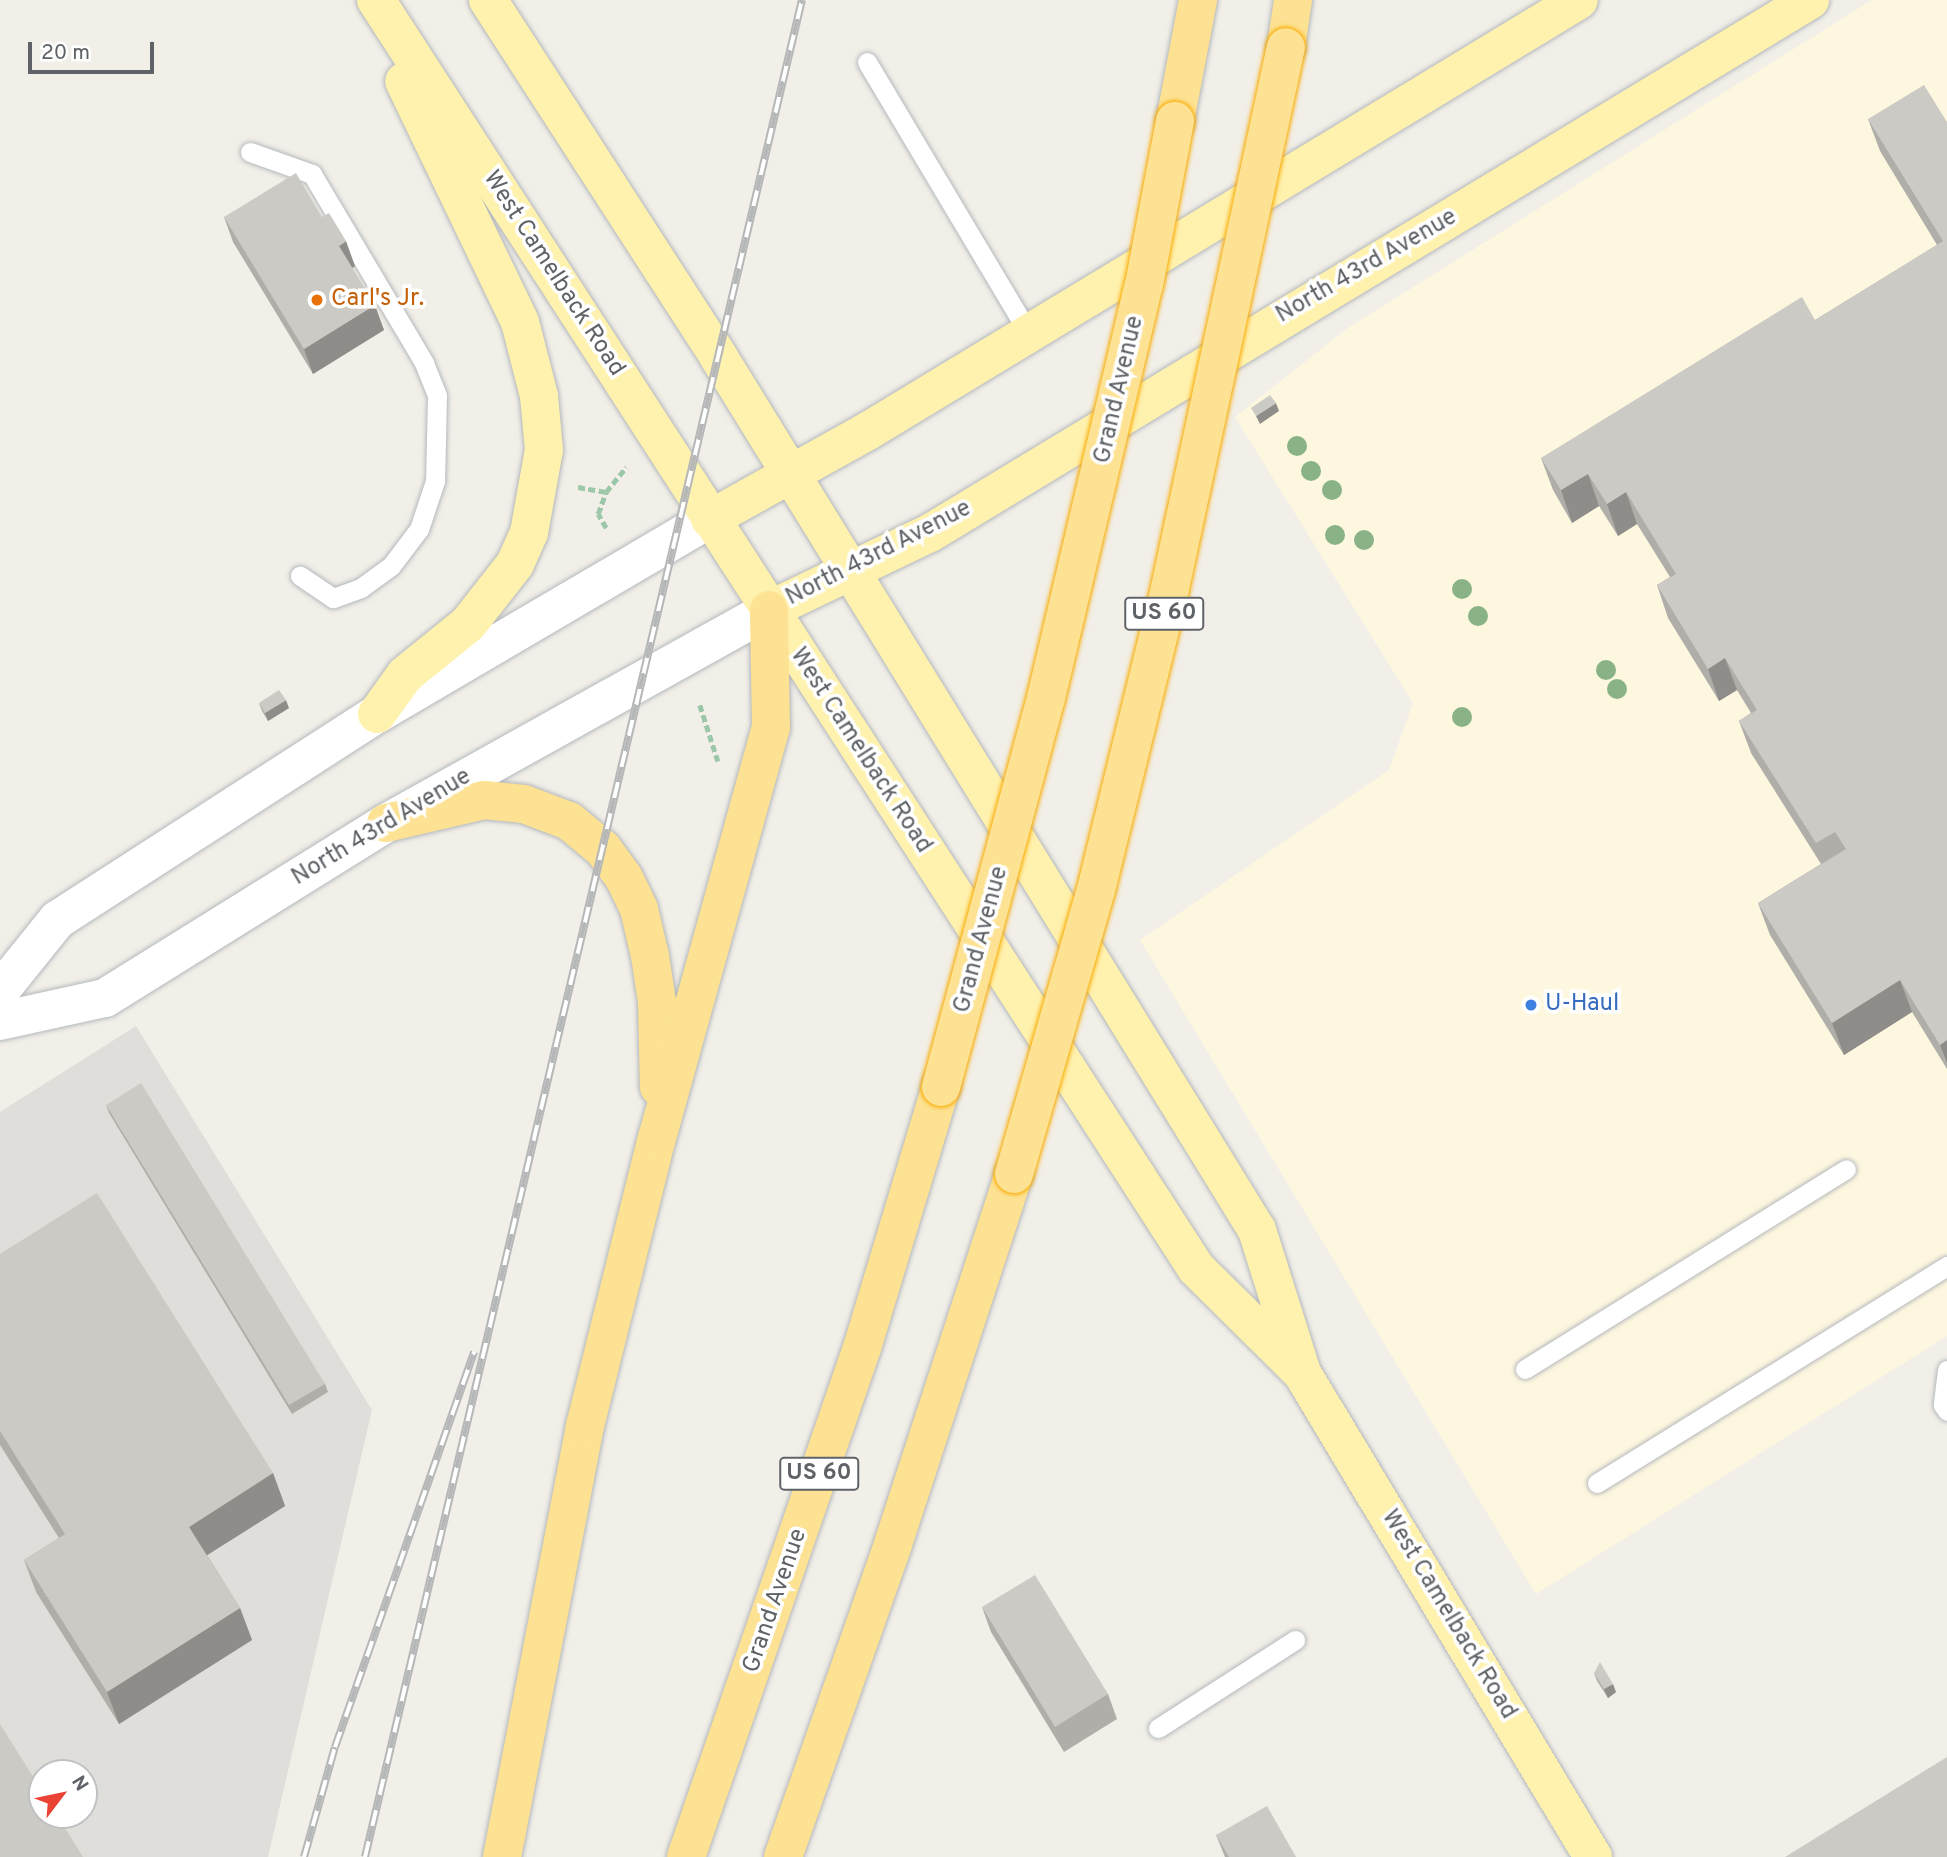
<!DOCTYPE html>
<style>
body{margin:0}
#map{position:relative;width:1947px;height:1857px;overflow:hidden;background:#f1efe8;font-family:Overpass,sans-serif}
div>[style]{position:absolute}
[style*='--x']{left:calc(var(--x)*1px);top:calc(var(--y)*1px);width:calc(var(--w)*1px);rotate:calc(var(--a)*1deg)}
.commercial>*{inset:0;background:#fef7e0}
.industrial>*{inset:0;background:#e0deda}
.path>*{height:4.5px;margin-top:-2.25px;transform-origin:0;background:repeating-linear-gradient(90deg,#9cc7a9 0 7px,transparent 0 10.5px)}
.roads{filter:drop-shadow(0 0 2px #b5b8bc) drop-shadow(0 0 2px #b5b8bc)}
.lane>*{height:19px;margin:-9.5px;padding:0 9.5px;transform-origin:9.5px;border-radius:9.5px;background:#fff}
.secondary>*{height:38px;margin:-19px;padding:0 19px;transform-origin:19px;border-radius:19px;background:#fff}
.primary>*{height:38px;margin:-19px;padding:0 19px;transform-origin:19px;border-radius:19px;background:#fff2af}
.highway>*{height:38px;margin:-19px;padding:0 19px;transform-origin:19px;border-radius:19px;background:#fde293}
.rail>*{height:8px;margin-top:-4px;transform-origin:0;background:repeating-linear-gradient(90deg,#fff 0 16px,#b6b7b8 0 32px);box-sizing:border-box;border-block:2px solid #b6b7b8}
.bridges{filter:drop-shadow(0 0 2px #f9ab00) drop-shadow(0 0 2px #f9ab00)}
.highway-bridge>*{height:38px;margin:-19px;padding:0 19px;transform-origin:19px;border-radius:19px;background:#fde293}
.trees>*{width:20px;height:20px;margin:-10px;border-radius:50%;background:#89b387}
.wall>*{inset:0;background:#afaea9}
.shaded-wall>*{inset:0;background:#8f8d8a}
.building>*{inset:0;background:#cccac5}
.dots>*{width:19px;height:19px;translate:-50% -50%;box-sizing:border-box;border:4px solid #fff;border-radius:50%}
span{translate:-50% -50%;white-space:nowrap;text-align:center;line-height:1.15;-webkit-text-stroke:7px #fff;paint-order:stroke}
.shield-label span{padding:2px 5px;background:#fff;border:2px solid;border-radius:5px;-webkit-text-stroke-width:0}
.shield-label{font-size:23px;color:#5f6368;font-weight:700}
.street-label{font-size:24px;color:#5f6368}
.food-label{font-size:24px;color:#c56008}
.left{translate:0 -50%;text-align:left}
.shop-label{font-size:24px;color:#366cbe}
.north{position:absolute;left:28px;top:1759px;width:70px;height:70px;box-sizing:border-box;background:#fff;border:2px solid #bfc1c3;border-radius:50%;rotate:58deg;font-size:19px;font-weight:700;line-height:28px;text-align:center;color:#5f6368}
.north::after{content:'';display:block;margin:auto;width:24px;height:32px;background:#ea4335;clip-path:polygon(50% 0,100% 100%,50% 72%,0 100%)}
.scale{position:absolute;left:28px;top:42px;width:126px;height:32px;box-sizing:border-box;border:4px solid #5f6368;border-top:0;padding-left:9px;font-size:21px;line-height:24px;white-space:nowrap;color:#5f6368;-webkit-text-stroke:5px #fff;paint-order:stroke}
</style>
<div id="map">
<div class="commercial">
<i style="clip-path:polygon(1872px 0,1947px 0,1947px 1336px,1536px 1594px,1140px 940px,1389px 770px,1413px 703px,1235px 417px,1348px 328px)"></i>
</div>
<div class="industrial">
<i style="clip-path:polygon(evenodd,136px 1026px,372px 1410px,268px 1857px,0 1857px,0 1112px,136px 1026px,42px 1773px,84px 1773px,84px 1815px,42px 1815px,42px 1773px)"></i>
</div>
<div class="path">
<i style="--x:578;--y:487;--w:28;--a:10"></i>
<i style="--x:606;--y:528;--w:16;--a:-120"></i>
<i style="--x:598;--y:514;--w:23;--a:-70"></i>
<i style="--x:606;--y:492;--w:32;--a:-51"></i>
<i style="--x:700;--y:705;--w:59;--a:72.2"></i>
</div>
<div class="roads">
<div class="lane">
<i style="--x:867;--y:62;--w:317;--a:59.2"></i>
<i style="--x:250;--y:152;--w:66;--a:19.5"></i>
<i style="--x:312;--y:174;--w:220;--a:59.3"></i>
<i style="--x:424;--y:363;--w:35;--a:68"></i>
<i style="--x:437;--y:396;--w:85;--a:91.3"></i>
<i style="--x:435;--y:481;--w:51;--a:108.4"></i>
<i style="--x:419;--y:529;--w:46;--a:127.1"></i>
<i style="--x:391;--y:566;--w:37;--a:144"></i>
<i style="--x:361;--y:588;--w:30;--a:160"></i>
<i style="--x:333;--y:598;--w:40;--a:-146"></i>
<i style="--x:1525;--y:1369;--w:378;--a:-31.9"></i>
<i style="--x:1947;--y:1370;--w:35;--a:97"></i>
<i style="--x:1943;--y:1405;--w:7;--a:56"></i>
<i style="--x:1597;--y:1483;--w:412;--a:-31.8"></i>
<i style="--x:1158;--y:1728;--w:163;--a:-32.7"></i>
</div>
<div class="secondary">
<i style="--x:0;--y:991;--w:91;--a:-51.2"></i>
<i style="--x:57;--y:920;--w:381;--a:-32.8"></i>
<i style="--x:377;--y:714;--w:386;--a:-30.4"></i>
<i style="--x:0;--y:1021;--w:107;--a:-12.4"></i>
<i style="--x:105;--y:998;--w:331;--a:-31.9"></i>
<i style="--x:386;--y:823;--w:438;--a:-29.1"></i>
</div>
<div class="primary">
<i style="--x:376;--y:0;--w:1510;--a:57.11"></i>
<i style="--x:1196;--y:1268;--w:144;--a:44.7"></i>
<i style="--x:488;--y:0;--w:424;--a:57.1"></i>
<i style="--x:718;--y:356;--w:1027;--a:58.34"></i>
<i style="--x:1257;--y:1230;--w:150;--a:72.5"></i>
<i style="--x:1302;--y:1373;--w:565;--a:58.98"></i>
<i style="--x:710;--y:519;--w:181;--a:-29.1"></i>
<i style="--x:868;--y:431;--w:831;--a:-31.22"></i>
<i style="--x:769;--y:610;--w:178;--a:-25.6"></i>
<i style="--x:930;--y:533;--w:1029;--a:-31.2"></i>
<i style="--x:377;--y:714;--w:48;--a:-54.3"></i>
<i style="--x:405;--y:675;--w:81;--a:-39"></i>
<i style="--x:468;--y:624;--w:76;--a:-51.9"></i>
<i style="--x:515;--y:564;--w:34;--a:-66"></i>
<i style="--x:529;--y:533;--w:84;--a:-79.8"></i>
<i style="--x:544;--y:450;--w:54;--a:-95.3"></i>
<i style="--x:539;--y:396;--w:76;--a:-104.4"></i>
<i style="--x:520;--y:322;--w:267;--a:-115.7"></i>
</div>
<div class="highway">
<i style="--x:1286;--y:47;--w:48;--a:-81.5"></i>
<i style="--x:1175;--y:121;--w:123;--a:-79.2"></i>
<i style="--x:386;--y:823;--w:101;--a:-13.2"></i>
<i style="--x:484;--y:800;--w:40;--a:5.7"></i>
<i style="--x:524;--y:804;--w:48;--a:20.7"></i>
<i style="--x:569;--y:821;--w:44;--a:39.5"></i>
<i style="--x:603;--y:849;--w:36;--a:54"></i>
<i style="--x:624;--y:878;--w:34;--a:64"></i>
<i style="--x:639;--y:909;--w:48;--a:76.8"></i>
<i style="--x:650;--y:956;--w:47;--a:81.3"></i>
<i style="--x:657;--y:1002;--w:85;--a:88.7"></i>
<i style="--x:502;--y:1857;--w:439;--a:-79.1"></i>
<i style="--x:585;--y:1426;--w:297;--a:-76"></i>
<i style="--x:657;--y:1138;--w:426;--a:-74.5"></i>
<i style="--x:771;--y:728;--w:118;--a:-91"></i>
<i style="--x:686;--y:1857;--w:539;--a:-70.93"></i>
<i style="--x:862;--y:1348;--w:273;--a:-73.2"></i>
<i style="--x:783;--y:1857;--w:332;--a:-70.6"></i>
<i style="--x:893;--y:1544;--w:389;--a:-71.9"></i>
</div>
</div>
<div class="rail">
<i style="--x:304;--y:1857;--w:114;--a:-74.3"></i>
<i style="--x:335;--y:1747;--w:419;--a:-70.6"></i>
<i style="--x:365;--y:1857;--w:1908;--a:-76.76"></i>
</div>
<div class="bridges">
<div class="highway-bridge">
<i style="--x:941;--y:1087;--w:403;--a:-74.9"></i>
<i style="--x:1046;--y:698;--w:424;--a:-76.7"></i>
<i style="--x:1144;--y:285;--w:167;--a:-79.3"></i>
<i style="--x:1014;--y:1174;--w:296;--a:-73.9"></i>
<i style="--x:1096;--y:890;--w:311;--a:-76.2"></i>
<i style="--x:1170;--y:588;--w:553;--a:-77.9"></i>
</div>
</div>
<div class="trees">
<i style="left:1297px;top:446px"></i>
<i style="left:1311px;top:471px"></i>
<i style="left:1332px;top:490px"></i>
<i style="left:1335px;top:535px"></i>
<i style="left:1364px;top:540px"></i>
<i style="left:1462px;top:589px"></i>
<i style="left:1478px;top:616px"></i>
<i style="left:1606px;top:670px"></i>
<i style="left:1617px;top:689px"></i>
<i style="left:1462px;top:717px"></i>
</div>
<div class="wall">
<i style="clip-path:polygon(1868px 119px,1947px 122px,1947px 1069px,1912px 1012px,1844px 1055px,1770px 935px,1758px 903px,1821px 864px,1751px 753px,1739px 721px,1751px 713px,1737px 690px,1719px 701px,1668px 618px,1657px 585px,1670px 577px,1637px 524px,1618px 536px,1599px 506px,1572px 523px,1553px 490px,1541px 458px,1815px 320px,1937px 245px,1880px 151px)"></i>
<i style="clip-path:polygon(224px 217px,322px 217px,355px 266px,352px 268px,384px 330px,313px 374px,233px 242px)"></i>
<i style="clip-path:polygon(259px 703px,289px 708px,268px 721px,262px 711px)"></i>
<i style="clip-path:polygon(106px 1105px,325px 1384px,328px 1392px,292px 1414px,109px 1113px)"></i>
<i style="clip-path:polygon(0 1254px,273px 1473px,285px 1506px,207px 1555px,240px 1608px,252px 1640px,119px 1724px,36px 1592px,24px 1560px,59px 1538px,0 1445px)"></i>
<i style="clip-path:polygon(982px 1607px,1108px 1694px,1117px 1719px,1064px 1752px,991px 1632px)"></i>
<i style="clip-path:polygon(1594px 1673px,1616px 1692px,1608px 1698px,1597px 1681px)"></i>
<i style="clip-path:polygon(1216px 1835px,1296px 1857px,1225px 1857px)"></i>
</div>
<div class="shaded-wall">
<i style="clip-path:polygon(346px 241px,355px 266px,348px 271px,339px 246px)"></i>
<i style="clip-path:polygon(375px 305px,384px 330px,313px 374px,304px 349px)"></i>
<i style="clip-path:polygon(1276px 403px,1279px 411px,1260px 424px,1256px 416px)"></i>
<i style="clip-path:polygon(1588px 474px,1599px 506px,1572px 523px,1561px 490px)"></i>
<i style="clip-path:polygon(1626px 492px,1637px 524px,1618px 536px,1607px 504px)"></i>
<i style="clip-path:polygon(1725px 658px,1737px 690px,1719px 701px,1708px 669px)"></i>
<i style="clip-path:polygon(286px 700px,289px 708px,268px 721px,265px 713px)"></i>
<i style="clip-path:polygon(1900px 980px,1912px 1012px,1844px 1055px,1832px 1023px)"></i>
<i style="clip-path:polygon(1947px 1040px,1947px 1063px,1940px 1045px)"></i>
<i style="clip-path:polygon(273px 1473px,285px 1506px,201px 1559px,189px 1527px)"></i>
<i style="clip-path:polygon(240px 1608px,252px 1640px,119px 1724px,107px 1692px)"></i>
<i style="clip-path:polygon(1613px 1684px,1616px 1692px,1608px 1698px,1604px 1689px)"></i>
</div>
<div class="building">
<i style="clip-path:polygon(1924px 85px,1947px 122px,1947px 1040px,1940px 1045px,1900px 980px,1832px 1023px,1758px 903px,1846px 849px,1835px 832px,1816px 843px,1739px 721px,1757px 710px,1725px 658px,1708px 669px,1657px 585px,1676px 574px,1626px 492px,1607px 504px,1588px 474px,1561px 490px,1541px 458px,1802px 297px,1815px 320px,1943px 241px,1868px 119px)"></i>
<i style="clip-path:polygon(296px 173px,322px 217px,329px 213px,346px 241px,339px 246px,375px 305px,304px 349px,224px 217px)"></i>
<i style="clip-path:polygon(1270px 395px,1276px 403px,1256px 416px,1251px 408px)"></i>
<i style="clip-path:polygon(279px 690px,286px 700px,265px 713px,259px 703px)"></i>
<i style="clip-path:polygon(141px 1083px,325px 1384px,289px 1405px,106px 1105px)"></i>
<i style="clip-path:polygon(97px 1193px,273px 1473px,189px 1527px,240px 1608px,107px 1692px,24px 1560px,65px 1534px,0 1431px,0 1254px)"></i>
<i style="clip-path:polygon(1035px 1575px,1108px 1694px,1055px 1727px,982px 1607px)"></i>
<i style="clip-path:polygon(1600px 1662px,1613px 1684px,1604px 1689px,1594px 1673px)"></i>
<i style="clip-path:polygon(0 1724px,42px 1791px,42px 1815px,57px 1815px,83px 1857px,0 1857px)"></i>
<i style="clip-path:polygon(1947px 1757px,1947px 1857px,1785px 1857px)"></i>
<i style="clip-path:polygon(1267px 1806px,1296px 1857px,1229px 1857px,1216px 1835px)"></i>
</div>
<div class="dots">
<i style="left:317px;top:300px;background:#e8710a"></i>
<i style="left:1531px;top:1005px;background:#3f7fe0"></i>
</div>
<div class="shield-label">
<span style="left:1164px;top:614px">US 60</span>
<span style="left:819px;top:1474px">US 60</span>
</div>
<div class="street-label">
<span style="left:1367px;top:267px;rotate:-30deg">North 43rd Avenue</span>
<span style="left:553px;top:274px;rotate:57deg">West Camelback Road</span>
<span style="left:1120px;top:390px;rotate:-77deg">Grand Avenue</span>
<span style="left:879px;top:554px;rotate:-27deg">North 43rd Avenue</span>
<span style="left:860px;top:751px;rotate:57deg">West Camelback Road</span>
<span style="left:382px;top:828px;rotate:-31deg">North 43rd Avenue</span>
<span style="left:982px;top:940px;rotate:-75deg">Grand Avenue</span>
<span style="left:776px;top:1601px;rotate:-71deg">Grand Avenue</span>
<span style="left:1448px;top:1615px;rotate:59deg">West Camelback Road</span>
</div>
<div class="food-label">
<span class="left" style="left:331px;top:300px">Carl's Jr.</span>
</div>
<div class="shop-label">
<span class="left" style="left:1545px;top:1005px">U-Haul</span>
</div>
<div class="north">N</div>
<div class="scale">20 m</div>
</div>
